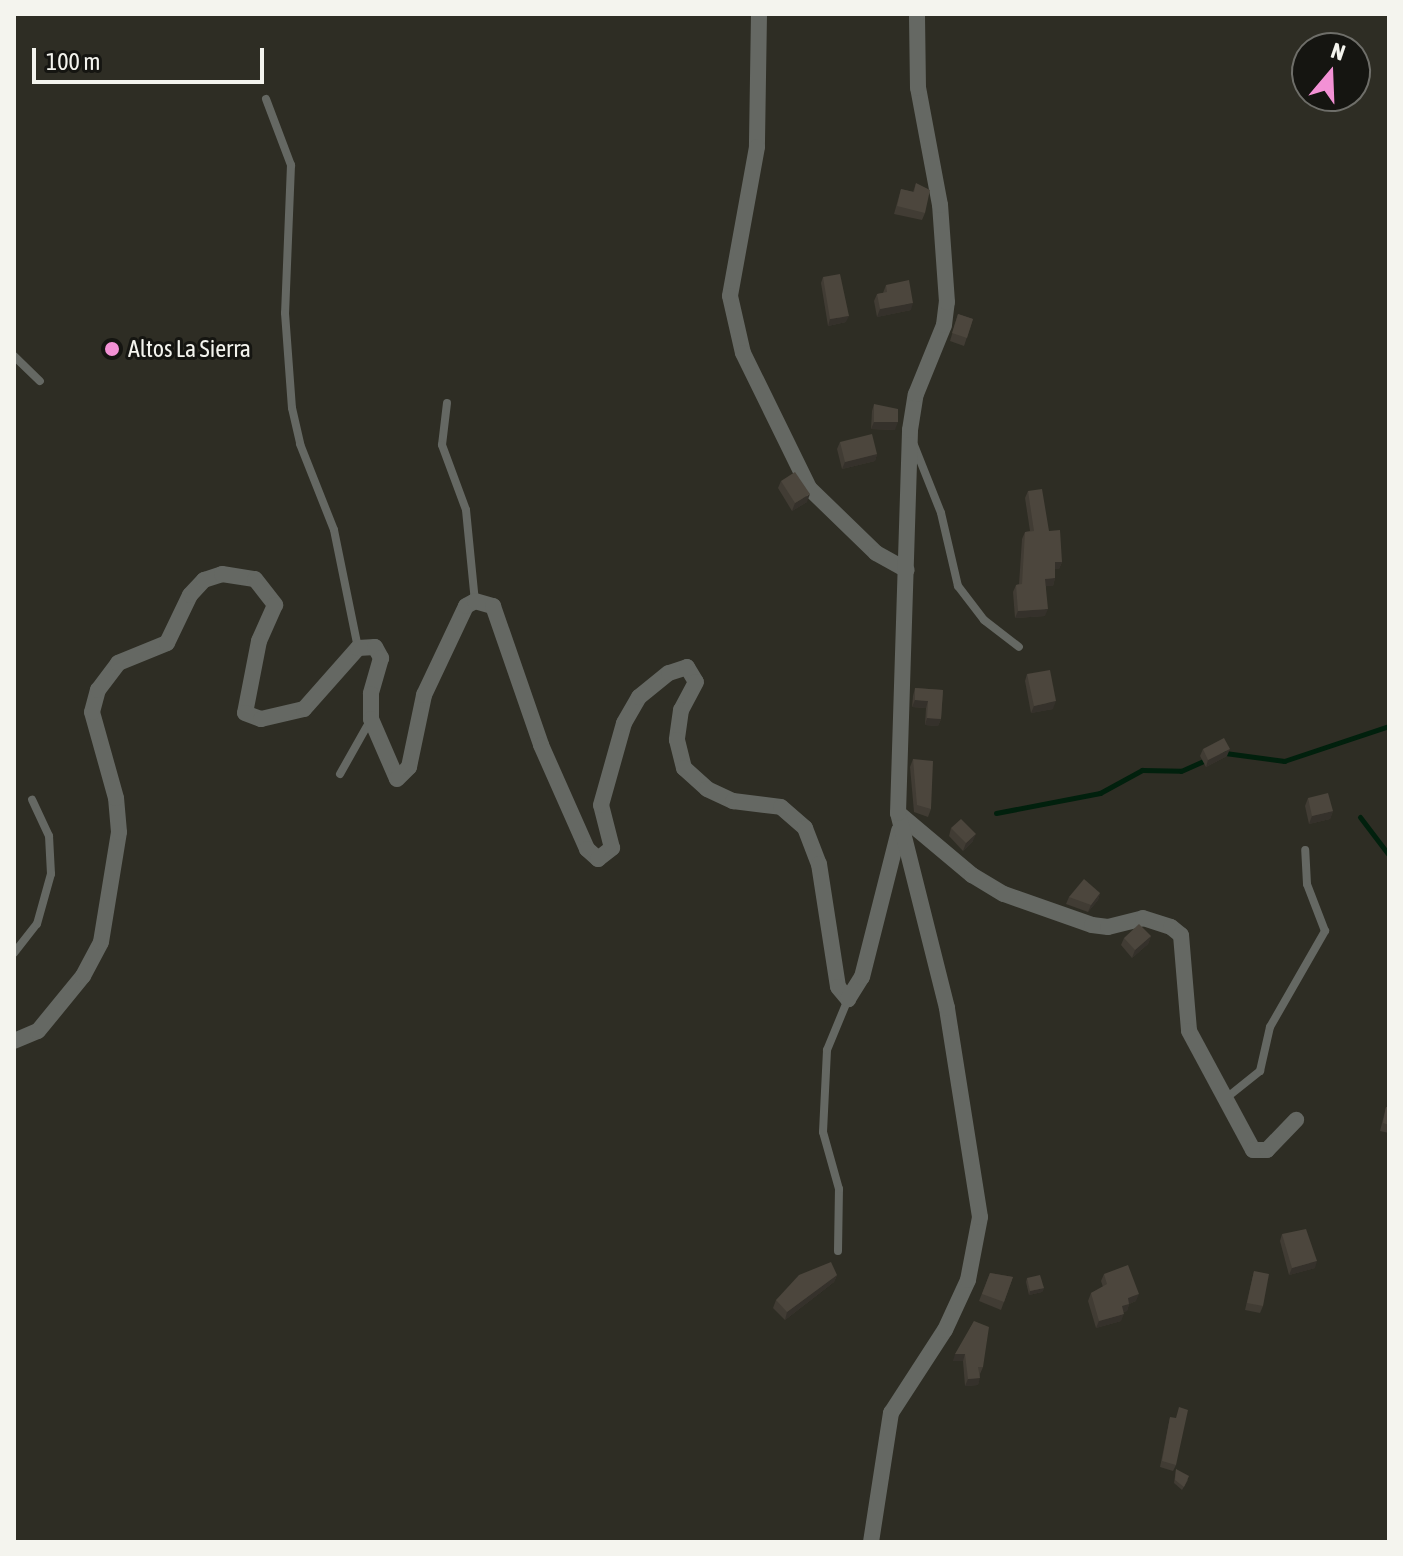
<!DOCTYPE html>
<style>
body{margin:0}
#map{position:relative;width:1403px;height:1556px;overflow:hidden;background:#2e2d24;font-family:"Asap Condensed",sans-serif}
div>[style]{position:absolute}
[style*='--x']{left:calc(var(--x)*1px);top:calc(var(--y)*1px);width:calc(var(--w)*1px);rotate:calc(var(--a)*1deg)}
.stream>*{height:5px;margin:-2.5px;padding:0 2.5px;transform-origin:2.5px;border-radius:2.5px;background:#01200d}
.service>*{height:8px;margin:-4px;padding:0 4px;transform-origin:4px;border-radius:4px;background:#656863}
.minor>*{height:16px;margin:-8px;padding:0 8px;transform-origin:8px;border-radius:8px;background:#656863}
.wall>*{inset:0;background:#413c34}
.shaded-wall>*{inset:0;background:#35312b}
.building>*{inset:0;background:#4c463d}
.dots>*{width:22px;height:22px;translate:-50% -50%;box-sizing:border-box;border:4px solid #151511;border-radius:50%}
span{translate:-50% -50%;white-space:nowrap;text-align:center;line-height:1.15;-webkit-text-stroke:6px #151511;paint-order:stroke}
.poi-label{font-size:24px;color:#f4f4ee}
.left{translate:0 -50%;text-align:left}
.frame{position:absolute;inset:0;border:16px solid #f4f4ee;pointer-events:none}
.north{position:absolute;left:1291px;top:32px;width:80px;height:80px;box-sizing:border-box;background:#151511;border:2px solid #6e6e69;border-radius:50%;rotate:19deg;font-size:22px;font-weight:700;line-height:32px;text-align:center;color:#f4f4ee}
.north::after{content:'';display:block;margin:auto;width:28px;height:36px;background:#f391d5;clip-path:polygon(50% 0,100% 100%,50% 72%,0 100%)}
.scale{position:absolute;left:32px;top:48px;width:232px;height:36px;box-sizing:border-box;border:4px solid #f4f4ee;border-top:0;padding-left:10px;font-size:24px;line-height:28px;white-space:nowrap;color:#f4f4ee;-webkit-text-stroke:6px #151511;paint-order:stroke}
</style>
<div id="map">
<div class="stream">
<i style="--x:1225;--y:753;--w:60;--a:7.7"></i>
<i style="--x:1284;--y:761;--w:111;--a:-18.4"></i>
<i style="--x:996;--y:813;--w:106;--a:-10.9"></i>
<i style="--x:1100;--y:793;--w:48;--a:-28.7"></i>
<i style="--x:1142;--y:770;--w:39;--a:1"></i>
<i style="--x:1181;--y:771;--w:30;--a:-24"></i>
<i style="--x:1360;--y:817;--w:48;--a:52.7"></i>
</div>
<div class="service">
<i style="--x:266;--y:99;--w:71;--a:69.3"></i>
<i style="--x:291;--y:165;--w:148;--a:92.3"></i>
<i style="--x:285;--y:313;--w:95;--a:85.8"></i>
<i style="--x:292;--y:408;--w:37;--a:77"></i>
<i style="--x:300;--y:444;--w:92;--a:68.4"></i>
<i style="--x:334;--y:530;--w:120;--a:78.5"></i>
<i style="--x:14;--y:356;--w:36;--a:44"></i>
<i style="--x:447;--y:403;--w:42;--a:96.8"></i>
<i style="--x:442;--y:445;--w:69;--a:69.7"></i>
<i style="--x:466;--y:510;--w:91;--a:84.4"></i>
<i style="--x:914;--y:445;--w:73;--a:68.3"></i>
<i style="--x:941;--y:513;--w:75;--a:76.9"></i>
<i style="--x:958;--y:586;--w:43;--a:52.6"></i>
<i style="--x:984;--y:620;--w:44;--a:37.6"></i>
<i style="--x:340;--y:774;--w:63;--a:-60.6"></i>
<i style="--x:14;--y:953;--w:37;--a:-52"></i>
<i style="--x:37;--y:924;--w:52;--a:-74.4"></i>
<i style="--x:51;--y:874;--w:38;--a:-93"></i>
<i style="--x:49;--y:836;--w:40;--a:-115"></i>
<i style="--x:1225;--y:1099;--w:45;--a:-38.7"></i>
<i style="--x:1260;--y:1071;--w:45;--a:-77.2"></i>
<i style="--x:1270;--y:1027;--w:111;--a:-60.2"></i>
<i style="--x:1325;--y:931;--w:50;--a:-111"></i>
<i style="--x:1307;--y:884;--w:34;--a:-93"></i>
<i style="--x:838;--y:1251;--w:62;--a:-89.1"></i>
<i style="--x:839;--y:1189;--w:59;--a:-105.7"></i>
<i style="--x:823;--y:1132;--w:82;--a:-87.2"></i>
<i style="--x:827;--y:1050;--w:55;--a:-67.6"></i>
</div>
<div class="minor">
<i style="--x:759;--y:14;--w:133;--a:90.9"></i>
<i style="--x:757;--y:147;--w:151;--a:100.3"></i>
<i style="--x:730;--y:296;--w:58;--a:77.2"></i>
<i style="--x:743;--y:353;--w:150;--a:63.9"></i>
<i style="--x:809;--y:488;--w:93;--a:44.1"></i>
<i style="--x:876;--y:553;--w:35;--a:29"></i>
<i style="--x:898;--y:813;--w:97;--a:40"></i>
<i style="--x:972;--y:875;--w:37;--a:31"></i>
<i style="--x:1004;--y:894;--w:93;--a:19.4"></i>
<i style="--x:1092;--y:925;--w:16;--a:7"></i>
<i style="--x:1108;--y:927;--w:36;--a:-14"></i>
<i style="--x:1143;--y:918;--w:29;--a:18"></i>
<i style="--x:1171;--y:927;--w:13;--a:39"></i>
<i style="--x:1181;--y:935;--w:96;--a:85.2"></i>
<i style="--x:1189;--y:1031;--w:135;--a:61.7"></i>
<i style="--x:1253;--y:1150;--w:14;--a:0"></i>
<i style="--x:1267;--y:1150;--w:42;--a:-46"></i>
<i style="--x:14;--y:1041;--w:26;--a:-23"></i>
<i style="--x:38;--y:1031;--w:71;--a:-50.7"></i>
<i style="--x:83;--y:976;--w:38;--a:-62"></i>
<i style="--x:101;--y:942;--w:111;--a:-80.7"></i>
<i style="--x:119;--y:832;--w:34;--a:-95"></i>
<i style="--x:116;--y:798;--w:89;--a:-105.6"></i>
<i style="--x:92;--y:712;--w:23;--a:-75"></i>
<i style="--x:98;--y:690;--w:34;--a:-53"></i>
<i style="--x:118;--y:663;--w:53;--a:-22.2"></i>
<i style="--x:167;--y:643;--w:53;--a:-64.4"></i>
<i style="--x:190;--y:595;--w:21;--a:-47"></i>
<i style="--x:204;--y:580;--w:19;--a:-18"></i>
<i style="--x:222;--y:574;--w:33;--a:9"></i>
<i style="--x:255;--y:579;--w:33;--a:52"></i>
<i style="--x:275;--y:605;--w:39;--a:114"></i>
<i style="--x:259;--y:641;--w:73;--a:101"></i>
<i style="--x:245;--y:713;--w:17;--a:21"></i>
<i style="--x:261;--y:719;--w:44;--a:-13.1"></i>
<i style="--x:304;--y:709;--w:81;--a:-48.5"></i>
<i style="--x:358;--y:648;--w:17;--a:-3"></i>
<i style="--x:375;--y:647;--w:13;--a:61"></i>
<i style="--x:381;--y:658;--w:37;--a:106"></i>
<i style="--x:371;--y:694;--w:25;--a:90"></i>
<i style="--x:371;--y:719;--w:65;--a:66.6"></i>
<i style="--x:397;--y:779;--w:17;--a:-45"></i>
<i style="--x:409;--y:767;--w:74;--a:-78.2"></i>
<i style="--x:424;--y:695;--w:98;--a:-64.7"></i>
<i style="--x:466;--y:606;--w:10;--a:-29"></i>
<i style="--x:475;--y:601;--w:19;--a:16"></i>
<i style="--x:493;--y:606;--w:147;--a:70.9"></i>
<i style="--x:541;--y:745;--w:114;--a:66.1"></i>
<i style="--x:587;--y:849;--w:15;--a:42"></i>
<i style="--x:598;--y:859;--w:18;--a:-38"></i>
<i style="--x:612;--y:848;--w:44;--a:-104.3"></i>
<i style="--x:601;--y:805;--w:85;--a:-74.3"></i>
<i style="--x:624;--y:723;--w:30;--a:-60"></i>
<i style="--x:639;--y:697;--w:38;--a:-39"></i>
<i style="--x:669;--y:673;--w:19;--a:-18"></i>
<i style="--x:687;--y:667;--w:17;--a:59"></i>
<i style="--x:696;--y:682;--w:32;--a:118"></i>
<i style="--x:681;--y:710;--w:30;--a:98"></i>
<i style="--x:677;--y:740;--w:29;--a:76"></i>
<i style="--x:684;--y:768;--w:31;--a:42"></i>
<i style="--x:707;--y:789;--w:29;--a:25"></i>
<i style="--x:733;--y:801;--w:48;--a:7.1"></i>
<i style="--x:781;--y:807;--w:32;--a:41"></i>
<i style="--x:805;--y:828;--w:39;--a:69"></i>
<i style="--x:819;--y:864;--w:124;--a:81.2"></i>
<i style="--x:838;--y:987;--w:16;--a:50"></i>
<i style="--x:848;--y:999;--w:26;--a:-58"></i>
<i style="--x:862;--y:977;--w:151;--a:-75.8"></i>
<i style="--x:871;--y:1542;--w:131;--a:-81.2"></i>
<i style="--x:891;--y:1413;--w:99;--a:-57"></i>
<i style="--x:945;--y:1330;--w:55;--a:-65.3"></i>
<i style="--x:968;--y:1280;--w:64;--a:-79.2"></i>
<i style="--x:980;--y:1217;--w:212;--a:-99"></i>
<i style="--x:947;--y:1008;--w:201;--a:-104.1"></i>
<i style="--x:898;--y:813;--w:383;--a:-88.2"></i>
<i style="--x:910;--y:430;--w:36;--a:-81"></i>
<i style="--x:916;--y:394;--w:74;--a:-67.9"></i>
<i style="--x:944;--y:325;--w:23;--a:-83"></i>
<i style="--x:947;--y:302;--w:97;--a:-94.1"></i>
<i style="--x:940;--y:205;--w:119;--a:-100.6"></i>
<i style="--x:918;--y:88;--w:74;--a:-90.8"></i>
</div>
<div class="wall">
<i style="clip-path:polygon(916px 183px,925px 213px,922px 220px,894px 214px,901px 189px,913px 192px)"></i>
<i style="clip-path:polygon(823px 277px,846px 322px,828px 326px,821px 283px)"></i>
<i style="clip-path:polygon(886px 285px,911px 310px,877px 317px,874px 301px,877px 294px,883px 293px)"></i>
<i style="clip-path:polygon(958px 314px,973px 319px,964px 346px,950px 341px)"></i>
<i style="clip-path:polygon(874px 404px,895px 430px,871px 429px,872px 411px)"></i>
<i style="clip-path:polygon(840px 442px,877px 454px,875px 461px,842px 469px,837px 449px)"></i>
<i style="clip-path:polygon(781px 481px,807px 502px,792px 511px,778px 488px)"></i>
<i style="clip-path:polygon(1028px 491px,1049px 531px,1062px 562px,1059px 569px,1055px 569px,1055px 578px,1053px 586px,1046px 586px,1045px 616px,1015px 618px,1013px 592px,1016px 585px,1019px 584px,1022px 539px,1025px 532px,1030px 531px,1025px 498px)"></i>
<i style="clip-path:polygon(1027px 674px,1053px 709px,1031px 713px,1025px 681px)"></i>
<i style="clip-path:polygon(915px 688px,943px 690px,941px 719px,938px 726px,925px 725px,926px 708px,912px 707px,913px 696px)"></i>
<i style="clip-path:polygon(1203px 749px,1227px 756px,1206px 767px,1200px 756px)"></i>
<i style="clip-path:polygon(913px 759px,931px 809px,928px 817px,914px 812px,910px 767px)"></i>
<i style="clip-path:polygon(1308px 798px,1333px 811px,1330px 819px,1309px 824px,1305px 806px)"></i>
<i style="clip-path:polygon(951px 828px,973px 841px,963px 851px,949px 836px)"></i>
<i style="clip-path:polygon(1100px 893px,1098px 900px,1088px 912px,1066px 904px,1069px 897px)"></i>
<i style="clip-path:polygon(1151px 936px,1148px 944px,1132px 958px,1121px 945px,1124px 938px)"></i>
<i style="clip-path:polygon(1386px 1107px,1389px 1108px,1389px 1133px,1380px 1131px)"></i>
<i style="clip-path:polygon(1282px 1234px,1315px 1268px,1289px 1275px,1280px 1241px)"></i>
<i style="clip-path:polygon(1254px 1271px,1263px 1306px,1260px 1313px,1245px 1310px)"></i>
<i style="clip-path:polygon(990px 1273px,1013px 1277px,1001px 1310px,979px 1301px)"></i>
<i style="clip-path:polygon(1104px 1274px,1136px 1301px,1129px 1304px,1127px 1311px,1123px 1312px,1121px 1321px,1096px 1328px,1088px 1301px,1091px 1293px,1103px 1287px,1101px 1281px)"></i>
<i style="clip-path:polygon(837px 1275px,834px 1282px,785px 1320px,773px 1308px,776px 1300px)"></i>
<i style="clip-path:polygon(1027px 1278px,1044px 1288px,1042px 1292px,1029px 1295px,1026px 1282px)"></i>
<i style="clip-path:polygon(974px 1321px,983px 1367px,980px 1374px,978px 1385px,965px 1386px,963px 1361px,953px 1361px)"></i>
<i style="clip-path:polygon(1170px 1417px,1176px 1465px,1173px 1471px,1160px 1467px)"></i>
<i style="clip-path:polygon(1176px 1469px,1188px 1480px,1182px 1490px,1174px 1483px)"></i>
</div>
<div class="shaded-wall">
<i style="clip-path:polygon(913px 303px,911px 310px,877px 317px,880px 309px)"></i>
<i style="clip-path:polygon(849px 316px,846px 322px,828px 326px,830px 319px)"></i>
<i style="clip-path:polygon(874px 422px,898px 422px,895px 430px,871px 429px)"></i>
<i style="clip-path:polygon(877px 454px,875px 461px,842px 469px,845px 462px)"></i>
<i style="clip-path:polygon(810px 494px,807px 502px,792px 511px,795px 503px)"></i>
<i style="clip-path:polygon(1055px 562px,1062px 562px,1059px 569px,1052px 569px)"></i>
<i style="clip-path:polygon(1055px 578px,1053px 586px,1043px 586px,1045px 579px)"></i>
<i style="clip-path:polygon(1048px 609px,1045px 616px,1015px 618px,1018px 611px)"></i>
<i style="clip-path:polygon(915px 700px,928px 701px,926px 708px,912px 707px)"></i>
<i style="clip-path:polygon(1056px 701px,1053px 709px,1031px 713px,1034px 706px)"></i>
<i style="clip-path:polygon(927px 718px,941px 719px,938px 726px,925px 725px)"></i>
<i style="clip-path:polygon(1230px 749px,1227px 756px,1206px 767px,1208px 760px)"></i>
<i style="clip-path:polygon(1333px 811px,1330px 819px,1309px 824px,1312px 816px)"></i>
<i style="clip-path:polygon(976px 834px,973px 841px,963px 851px,966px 843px)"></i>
<i style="clip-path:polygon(1100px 893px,1098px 900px,1088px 912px,1091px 905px)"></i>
<i style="clip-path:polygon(1151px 936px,1148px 944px,1132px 958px,1135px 950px)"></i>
<i style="clip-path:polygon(1317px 1261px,1315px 1268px,1289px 1275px,1292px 1268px)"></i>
<i style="clip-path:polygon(837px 1275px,834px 1282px,785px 1320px,787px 1312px)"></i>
<i style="clip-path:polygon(1044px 1288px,1042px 1292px,1029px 1295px,1030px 1291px)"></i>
<i style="clip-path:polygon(1139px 1294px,1136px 1301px,1129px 1304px,1127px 1311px,1119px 1313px,1122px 1306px,1128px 1298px)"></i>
<i style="clip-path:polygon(1124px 1314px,1121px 1321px,1096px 1328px,1099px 1321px)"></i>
<i style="clip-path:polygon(955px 1354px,965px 1354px,963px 1361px,953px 1361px)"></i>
<i style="clip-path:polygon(980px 1378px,978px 1385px,965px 1386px,968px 1379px)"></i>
</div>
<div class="building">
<i style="clip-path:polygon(916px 183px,930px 190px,925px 213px,897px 206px,901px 189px,914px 192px)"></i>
<i style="clip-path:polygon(840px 274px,849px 316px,830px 319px,823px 277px)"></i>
<i style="clip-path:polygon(909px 280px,913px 303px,880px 309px,877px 294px,887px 292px,886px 285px)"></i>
<i style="clip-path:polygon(958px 314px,973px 319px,967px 338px,952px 333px)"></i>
<i style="clip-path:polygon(874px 404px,898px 409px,898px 422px,874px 422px)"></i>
<i style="clip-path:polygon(872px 434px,877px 454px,845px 462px,840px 442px)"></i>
<i style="clip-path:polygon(795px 472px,810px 494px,795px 503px,781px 481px)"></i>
<i style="clip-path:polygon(1042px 489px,1049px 531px,1060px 530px,1062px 562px,1055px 562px,1055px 578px,1045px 579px,1048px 609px,1018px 611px,1016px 585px,1022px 584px,1025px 532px,1034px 531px,1028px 491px)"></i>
<i style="clip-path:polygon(1050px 670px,1056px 701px,1034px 706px,1027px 674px)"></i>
<i style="clip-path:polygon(915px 688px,943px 690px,941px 719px,927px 718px,928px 701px,915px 700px)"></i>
<i style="clip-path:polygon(1224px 738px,1230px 749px,1208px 760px,1203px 749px)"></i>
<i style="clip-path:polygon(913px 759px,933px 761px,931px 809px,917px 805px)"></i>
<i style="clip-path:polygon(1328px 793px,1333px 811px,1312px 816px,1308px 798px)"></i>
<i style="clip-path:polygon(961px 819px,976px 834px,966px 843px,951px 828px)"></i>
<i style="clip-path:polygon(1084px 879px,1100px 893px,1091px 905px,1069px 897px)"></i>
<i style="clip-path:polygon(1139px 924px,1151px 936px,1135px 950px,1124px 938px)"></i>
<i style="clip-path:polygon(1386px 1107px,1389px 1108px,1389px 1125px,1383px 1123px)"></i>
<i style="clip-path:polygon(1306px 1229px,1317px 1261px,1292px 1268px,1282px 1234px)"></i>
<i style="clip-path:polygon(831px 1262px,837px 1275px,787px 1312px,776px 1300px,799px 1275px)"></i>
<i style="clip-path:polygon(1128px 1265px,1139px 1294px,1128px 1298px,1129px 1304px,1122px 1306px,1124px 1314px,1099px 1321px,1091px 1293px,1107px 1284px,1104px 1274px)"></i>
<i style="clip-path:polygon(1254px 1271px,1269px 1274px,1263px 1306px,1247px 1303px)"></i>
<i style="clip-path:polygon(990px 1273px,1013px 1277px,1004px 1302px,982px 1294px)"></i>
<i style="clip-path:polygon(1040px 1275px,1044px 1288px,1030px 1291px,1027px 1278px)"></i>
<i style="clip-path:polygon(974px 1321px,989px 1327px,983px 1367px,978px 1367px,980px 1378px,968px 1379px,965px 1354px,955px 1354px)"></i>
<i style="clip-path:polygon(1179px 1407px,1188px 1410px,1176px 1465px,1162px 1461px,1170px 1417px,1176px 1418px)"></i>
<i style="clip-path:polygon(1176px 1469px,1189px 1476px,1184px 1487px,1175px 1480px)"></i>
</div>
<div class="dots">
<i style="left:112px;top:349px;background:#f391d5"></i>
</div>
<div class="poi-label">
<span class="left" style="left:128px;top:349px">Altos La Sierra</span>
</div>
<div class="frame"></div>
<div class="north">N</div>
<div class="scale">100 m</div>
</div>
